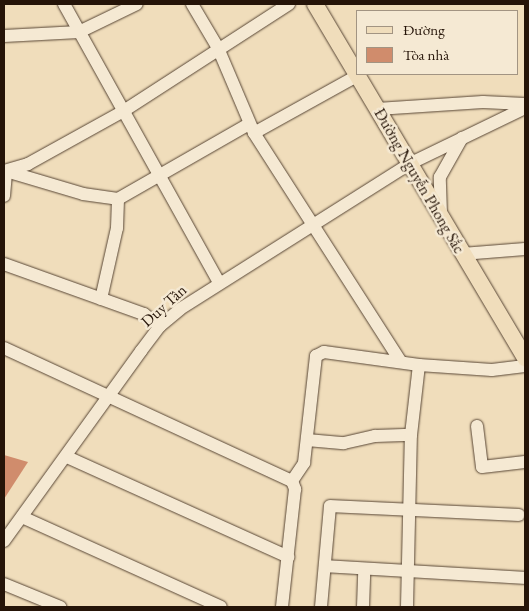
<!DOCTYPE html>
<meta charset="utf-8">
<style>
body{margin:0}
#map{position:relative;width:529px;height:611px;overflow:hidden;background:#f0ddbb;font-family:"EB Garamond",serif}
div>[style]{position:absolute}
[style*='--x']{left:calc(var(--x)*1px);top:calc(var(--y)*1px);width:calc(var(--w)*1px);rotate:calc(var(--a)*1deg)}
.building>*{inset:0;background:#d08c6c}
.roads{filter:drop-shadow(0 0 1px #584635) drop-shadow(0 0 1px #584635)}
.minor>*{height:12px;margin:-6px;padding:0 6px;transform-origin:6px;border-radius:6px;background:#f5e9d3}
.major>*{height:16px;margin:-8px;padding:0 8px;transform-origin:8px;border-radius:8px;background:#f0ddbb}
span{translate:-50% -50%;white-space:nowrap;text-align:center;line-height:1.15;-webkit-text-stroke:5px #f5e9d3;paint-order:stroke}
.street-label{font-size:16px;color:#251408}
.frame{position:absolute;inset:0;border:5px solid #251408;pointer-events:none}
.legend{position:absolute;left:356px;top:10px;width:162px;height:65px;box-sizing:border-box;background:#f5e9d3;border:1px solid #a29482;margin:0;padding:6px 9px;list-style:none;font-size:15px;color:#251408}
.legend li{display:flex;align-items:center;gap:10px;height:25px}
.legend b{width:25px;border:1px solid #a29482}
</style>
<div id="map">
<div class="building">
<i style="clip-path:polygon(4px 455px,28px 462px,4px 499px)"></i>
</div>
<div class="roads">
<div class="minor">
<i style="--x:64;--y:4;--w:318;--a:60.9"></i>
<i style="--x:192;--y:4;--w:51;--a:59.4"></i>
<i style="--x:218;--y:48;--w:92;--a:67"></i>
<i style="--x:254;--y:133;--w:272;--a:57.3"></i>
<i style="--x:4;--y:36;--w:75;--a:-3.1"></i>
<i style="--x:79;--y:32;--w:64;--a:-25.8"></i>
<i style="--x:377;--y:109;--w:106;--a:-3.8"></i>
<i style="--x:483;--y:102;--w:42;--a:2.7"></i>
<i style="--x:254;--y:133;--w:118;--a:-29"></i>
<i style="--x:4;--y:171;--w:25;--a:-16"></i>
<i style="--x:28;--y:164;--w:107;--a:-29"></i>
<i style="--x:122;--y:112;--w:199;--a:-32.9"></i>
<i style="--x:4;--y:196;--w:25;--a:-85"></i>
<i style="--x:6;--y:171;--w:80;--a:16.6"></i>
<i style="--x:83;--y:194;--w:35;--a:8"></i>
<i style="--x:118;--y:199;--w:151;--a:-29.8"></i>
<i style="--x:441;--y:214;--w:37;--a:-92"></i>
<i style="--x:440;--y:177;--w:45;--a:-60.6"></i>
<i style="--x:462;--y:254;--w:63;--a:-4.5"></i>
<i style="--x:4;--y:264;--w:149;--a:19.7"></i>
<i style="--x:144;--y:314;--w:20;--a:37"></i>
<i style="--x:101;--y:299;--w:73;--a:-77.3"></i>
<i style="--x:117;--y:228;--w:29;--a:-88"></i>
<i style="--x:4;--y:348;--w:317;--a:24.8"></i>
<i style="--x:292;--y:481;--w:9;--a:69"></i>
<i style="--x:295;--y:489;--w:119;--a:96.3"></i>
<i style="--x:477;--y:426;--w:41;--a:83"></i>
<i style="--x:482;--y:467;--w:43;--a:-6.6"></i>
<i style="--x:307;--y:440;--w:37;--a:5"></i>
<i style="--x:344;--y:443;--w:32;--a:-13"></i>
<i style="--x:375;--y:436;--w:36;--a:-2"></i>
<i style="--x:67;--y:457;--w:243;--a:24.3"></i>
<i style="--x:292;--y:481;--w:22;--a:-56"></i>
<i style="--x:304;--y:463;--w:108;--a:-83.6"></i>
<i style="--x:316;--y:356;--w:9;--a:-27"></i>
<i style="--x:324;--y:352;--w:96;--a:7.8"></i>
<i style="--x:419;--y:365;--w:73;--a:3.9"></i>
<i style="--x:492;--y:370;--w:33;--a:-7"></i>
<i style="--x:22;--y:517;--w:218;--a:24.3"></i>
<i style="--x:4;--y:541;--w:234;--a:-54.2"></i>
<i style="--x:141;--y:351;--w:31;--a:-53"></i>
<i style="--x:160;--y:326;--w:26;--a:-40"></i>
<i style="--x:180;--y:309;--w:271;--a:-32.3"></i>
<i style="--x:409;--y:164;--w:129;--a:-25.8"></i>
<i style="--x:325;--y:566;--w:200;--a:3.4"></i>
<i style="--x:4;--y:584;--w:61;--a:22.3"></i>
<i style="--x:321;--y:607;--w:101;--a:-84.9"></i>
<i style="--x:330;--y:506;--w:189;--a:2.7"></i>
<i style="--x:363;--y:607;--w:37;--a:-88"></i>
<i style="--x:407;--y:607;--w:172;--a:-88.7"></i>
<i style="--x:411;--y:435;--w:70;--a:-83.5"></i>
</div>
<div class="major">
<i style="--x:315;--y:4;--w:412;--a:59.3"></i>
</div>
</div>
<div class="street-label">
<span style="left:419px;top:181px;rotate:60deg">Đường Nguyễn Phong Sắc</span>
<span style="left:164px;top:306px;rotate:-42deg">Duy Tân</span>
</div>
<div class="frame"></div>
<ul class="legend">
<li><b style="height:6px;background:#f0ddbb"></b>Đường</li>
<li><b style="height:14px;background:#d08c6c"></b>Tòa nhà</li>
</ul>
</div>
